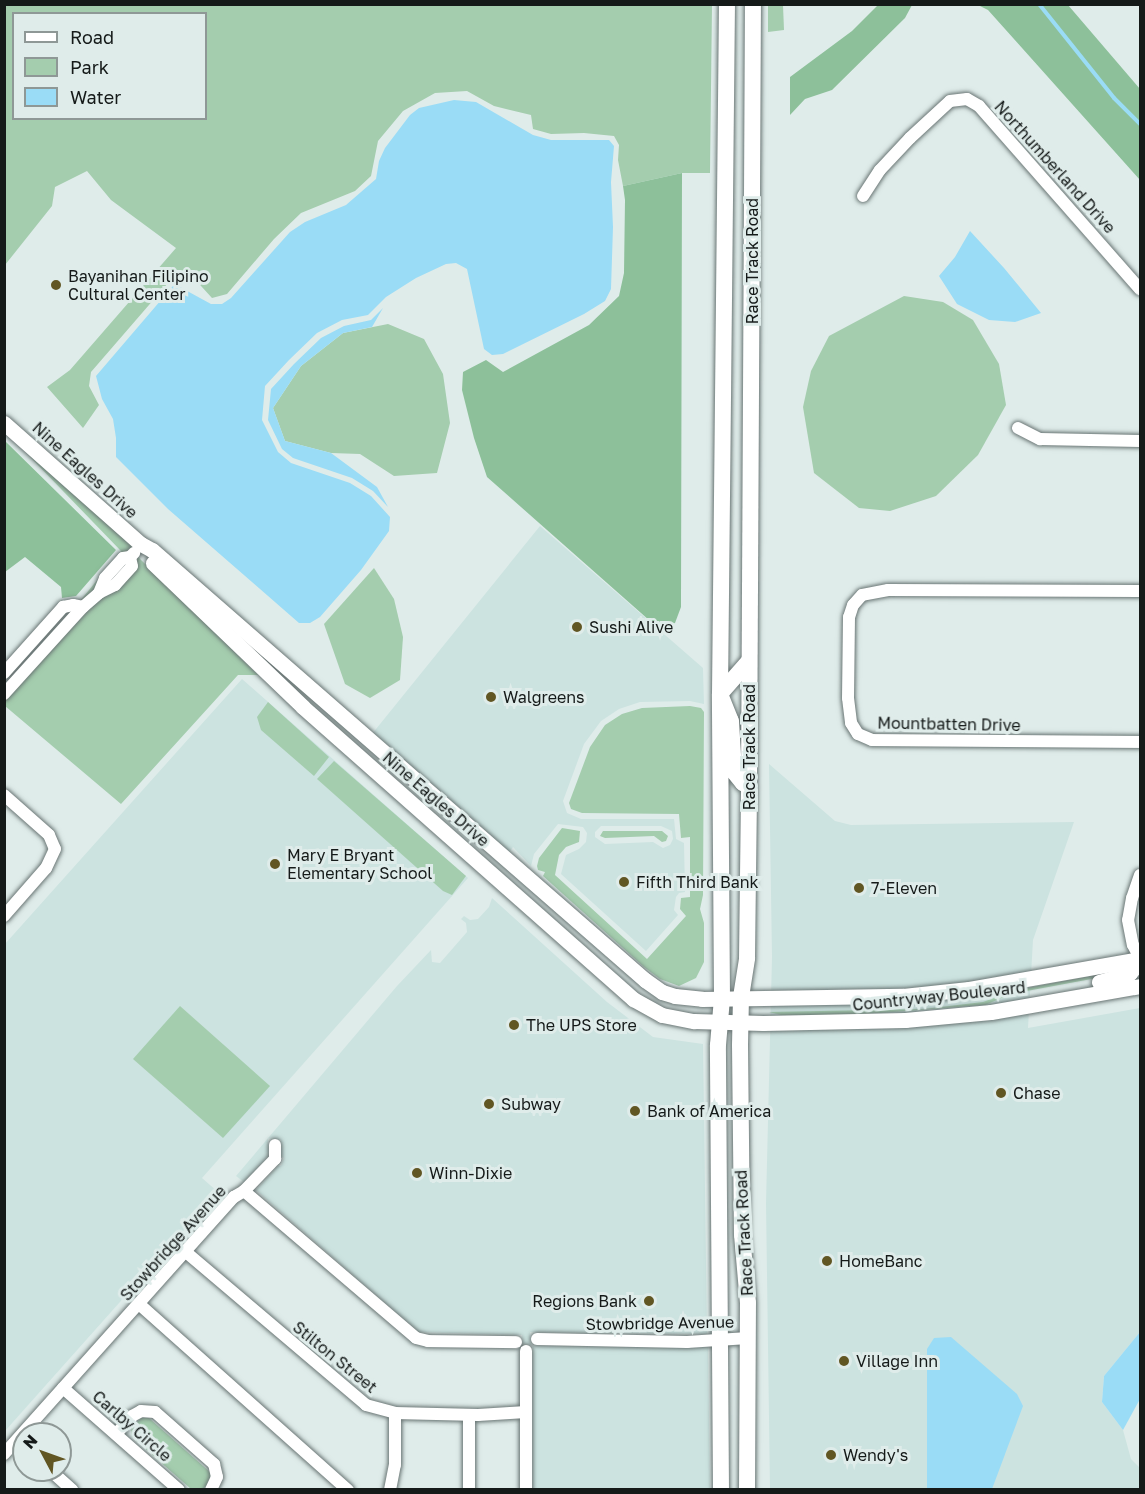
<!DOCTYPE html>
<style>
body{margin:0}
#map{position:relative;width:1145px;height:1494px;overflow:hidden;background:#dfecea;font-family:"Golos Text",sans-serif}
div>[style]{position:absolute}
[style*='--x']{left:calc(var(--x)*1px);top:calc(var(--y)*1px);width:calc(var(--w)*1px);rotate:calc(var(--a)*1deg)}
.built>*{inset:0;background:#cce3e0}
.green>*{inset:0;background:#a4cdae}
.forest>*{inset:0;background:#8dc09a}
.water>*{inset:0;background:#9adcf6}
.stream>*{height:4px;margin:-2px;padding:0 2px;transform-origin:2px;border-radius:2px;background:#9adcf6}
.roads{filter:drop-shadow(0 0 2px #697574) drop-shadow(0 0 2px #697574)}
.minor>*{height:12px;margin:-6px;padding:0 6px;transform-origin:6px;border-radius:6px;background:#fff}
.tertiary>*{height:15px;margin:-7.5px;padding:0 7.5px;transform-origin:7.5px;border-radius:7.5px;background:#fff}
.secondary>*{height:16px;margin:-8px;padding:0 8px;transform-origin:8px;border-radius:8px;background:#fff}
.dots>*{width:16px;height:16px;translate:-50% -50%;box-sizing:border-box;border:3px solid #dfecea;border-radius:50%}
span{translate:-50% -50%;white-space:nowrap;text-align:center;line-height:1.15;-webkit-text-stroke:6px #dfecea;paint-order:stroke}
.street-label{font-size:16px;color:#151a19}
.poi-label{font-size:16px;color:#151a19}
.left{translate:0 -50%;text-align:left}
.right{translate:-100% -50%;text-align:right}
.frame{position:absolute;inset:0;border:6px solid #151a19;pointer-events:none}
.legend{position:absolute;left:12px;top:12px;width:195px;height:108px;box-sizing:border-box;background:#dfecea;border:2px solid #8e9896;margin:0;padding:8px 10px;list-style:none;font-size:18px;color:#151a19}
.legend li{display:flex;align-items:center;gap:12px;height:30px}
.legend b{width:30px;border:2px solid #8e9896}
.north{position:absolute;left:12px;top:1422px;width:60px;height:60px;box-sizing:border-box;background:#dfecea;border:2px solid #8e9896;border-radius:50%;rotate:311deg;font-size:16px;font-weight:700;line-height:24px;text-align:center;color:#151a19}
.north::after{content:'';display:block;margin:auto;width:21px;height:27px;background:#615623;clip-path:polygon(50% 0,100% 100%,50% 72%,0 100%)}
</style>
<div id="map">
<div class="built">
<i style="clip-path:polygon(evenodd,540px 526px,703px 668px,704px 704px,690px 701px,640px 702px,619px 709px,601px 721px,584px 744px,563px 801px,567px 813px,581px 819px,674px 819px,676px 839px,684px 843px,685px 892px,679px 893px,676px 897px,674px 910px,678px 915px,646px 951px,561px 874px,566px 855px,579px 849px,586px 842px,587px 833px,583px 827px,558px 824px,534px 854px,531px 866px,513px 847px,509px 853px,372px 734px,540px 526px,601px 826px,661px 826px,672px 831px,673px 839px,670px 845px,663px 848px,653px 842px,605px 844px,595px 837px,595px 832px,601px 826px)"></i>
<i style="clip-path:polygon(242px 679px,468px 878px,202px 1178px,218px 1192px,5px 1431px,5px 944px)"></i>
<i style="clip-path:polygon(769px 764px,835px 821px,851px 825px,1074px 822px,1033px 940px,1028px 1028px,1140px 1008px,1140px 1332px,1104px 1376px,1102px 1402px,1123px 1430px,1131px 1459px,1140px 1468px,1140px 1489px,770px 1489px,766px 1203px,772px 957px)"></i>
<i style="clip-path:polygon(492px 898px,607px 1002px,653px 1037px,703px 1044px,707px 1334px,530px 1332px,531px 1345px,523px 1344px,522px 1335px,418px 1332px,256px 1190px,278px 1166px,281px 1166px,284px 1158px,281px 1156px,281px 1140px,268px 1138px,268px 1156px,244px 1182px,236px 1176px,397px 986px,431px 950px,432px 962px,440px 963px,467px 932px,466px 923px,461px 919px,464px 916px,470px 920px,478px 919px,489px 907px)"></i>
<i style="clip-path:polygon(533px 1346px,708px 1347px,710px 1489px,533px 1489px)"></i>
</div>
<div class="green">
<i style="clip-path:polygon(evenodd,5px 5px,712px 5px,710px 173px,682px 173px,623px 186px,618px 160px,619px 145px,614px 136px,584px 133px,551px 134px,533px 129px,531px 115px,494px 106px,467px 91px,435px 93px,403px 111px,378px 141px,371px 176px,355px 191px,301px 213px,274px 239px,227px 294px,212px 298px,191px 275px,168px 283px,91px 372px,89px 386px,99px 405px,83px 428px,47px 387px,70px 370px,176px 248px,111px 200px,87px 171px,55px 187px,52px 206px,5px 265px,5px 5px,14px 14px,206px 14px,206px 118px,14px 118px,14px 14px)"></i>
<i style="clip-path:polygon(768px 5px,783px 5px,784px 30px,768px 32px)"></i>
<i style="clip-path:polygon(904px 296px,943px 302px,973px 320px,999px 364px,1006px 405px,978px 455px,936px 496px,890px 511px,859px 508px,814px 473px,803px 407px,811px 371px,829px 336px)"></i>
<i style="clip-path:polygon(388px 324px,424px 339px,443px 374px,450px 423px,437px 473px,394px 476px,360px 454px,331px 453px,285px 441px,273px 408px,301px 366px,343px 333px)"></i>
<i style="clip-path:polygon(5px 431px,133px 546px,140px 559px,258px 675px,238px 675px,121px 804px,5px 706px,5px 697px,90px 609px,80px 601px,121px 551px)"></i>
<i style="clip-path:polygon(374px 568px,394px 599px,403px 637px,400px 680px,370px 698px,345px 684px,324px 624px)"></i>
<i style="clip-path:polygon(268px 702px,329px 757px,314px 776px,261px 730px,257px 717px)"></i>
<i style="clip-path:polygon(690px 706px,701px 708px,704px 712px,703px 895px,700px 909px,704px 923px,704px 962px,696px 978px,679px 986px,660px 979px,644px 967px,543px 876px,545px 872px,538px 870px,537px 866px,539px 858px,562px 828px,580px 831px,579px 842px,566px 847px,559px 855px,555px 875px,647px 959px,686px 916px,680px 909px,681px 898px,690px 897px,690px 837px,681px 838px,679px 814px,582px 813px,571px 809px,569px 803px,590px 747px,605px 725px,622px 714px,642px 708px)"></i>
<i style="clip-path:polygon(334px 761px,466px 876px,452px 895px,443px 891px,317px 779px)"></i>
<i style="clip-path:polygon(603px 831px,662px 831px,668px 836px,666px 841px,662px 842px,654px 836px,605px 838px,600px 836px)"></i>
<i style="clip-path:polygon(1112px 972px,1113px 975px,1011px 994px,985px 1005px,969px 1006px,855px 1015px,781px 1015px,769px 1012px,924px 1009px,983px 1002px,1016px 990px)"></i>
<i style="clip-path:polygon(180px 1006px,270px 1086px,223px 1138px,133px 1059px)"></i>
<i style="clip-path:polygon(141px 1418px,149px 1418px,211px 1473px,210px 1482px,203px 1489px,191px 1489px,132px 1437px,131px 1428px)"></i>
</div>
<div class="forest">
<i style="clip-path:polygon(879px 4px,912px 5px,905px 18px,832px 90px,805px 99px,790px 115px,790px 77px,852px 31px)"></i>
<i style="clip-path:polygon(978px 5px,1068px 5px,1140px 89px,1140px 180px,988px 10px)"></i>
<i style="clip-path:polygon(682px 173px,681px 607px,675px 623px,658px 628px,487px 477px,474px 438px,462px 390px,463px 372px,486px 360px,503px 372px,589px 325px,619px 296px,624px 273px,625px 200px,623px 186px)"></i>
<i style="clip-path:polygon(5px 441px,116px 550px,76px 596px,62px 598px,61px 587px,25px 557px,5px 572px)"></i>
</div>
<div class="water">
<i style="clip-path:polygon(454px 100px,476px 102px,533px 135px,551px 140px,609px 140px,614px 146px,611px 182px,613px 227px,611px 289px,605px 301px,584px 314px,503px 354px,492px 355px,484px 349px,467px 269px,456px 263px,446px 264px,416px 278px,386px 297px,368px 315px,342px 320px,317px 333px,289px 360px,265px 386px,262px 420px,278px 452px,291px 463px,350px 483px,371px 496px,390px 517px,389px 531px,361px 570px,320px 617px,310px 623px,299px 623px,168px 509px,116px 457px,116px 438px,113px 419px,102px 399px,96px 376px,173px 286px,178px 286px,211px 304px,222px 304px,231px 298px,290px 232px,305px 222px,346px 205px,376px 179px,379px 161px,385px 148px,410px 115px,419px 108px)"></i>
<i style="clip-path:polygon(970px 231px,1004px 268px,1041px 313px,1015px 322px,989px 320px,957px 304px,939px 276px,955px 257px)"></i>
<i style="clip-path:polygon(383px 308px,372px 327px,343px 333px,301px 366px,273px 408px,285px 441px,331px 453px,377px 487px,388px 507px,373px 491px,352px 478px,293px 458px,282px 449px,268px 420px,271px 389px,294px 364px,321px 338px,344px 326px,371px 320px)"></i>
<i style="clip-path:polygon(1140px 1332px,1140px 1399px,1123px 1430px,1102px 1402px,1104px 1376px)"></i>
<i style="clip-path:polygon(951px 1337px,1017px 1394px,1023px 1406px,992px 1489px,927px 1489px,927px 1349px,934px 1338px)"></i>
</div>
<div class="stream">
<i style="--x:1039;--y:4;--w:120;--a:51.4"></i>
<i style="--x:1114;--y:98;--w:37;--a:45"></i>
</div>
<div class="roads">
<div class="minor">
<i style="--x:863;--y:196;--w:31;--a:-57"></i>
<i style="--x:880;--y:170;--w:44;--a:-46.8"></i>
<i style="--x:910;--y:138;--w:54;--a:-42.8"></i>
<i style="--x:950;--y:101;--w:17;--a:-7"></i>
<i style="--x:967;--y:99;--w:14;--a:30"></i>
<i style="--x:979;--y:106;--w:244;--a:48.7"></i>
<i style="--x:1018;--y:428;--w:25;--a:27"></i>
<i style="--x:1040;--y:439;--w:100;--a:1.1"></i>
<i style="--x:1140;--y:591;--w:252;--a:-179.8"></i>
<i style="--x:888;--y:590;--w:26;--a:169"></i>
<i style="--x:862;--y:595;--w:13;--a:132"></i>
<i style="--x:853;--y:605;--w:13;--a:108"></i>
<i style="--x:849;--y:617;--w:81;--a:90.7"></i>
<i style="--x:848;--y:698;--w:25;--a:83"></i>
<i style="--x:851;--y:723;--w:13;--a:58"></i>
<i style="--x:858;--y:734;--w:15;--a:23"></i>
<i style="--x:872;--y:740;--w:268;--a:0.4"></i>
<i style="--x:99;--y:593;--w:16;--a:-68"></i>
<i style="--x:105;--y:578;--w:27;--a:-48"></i>
<i style="--x:123;--y:558;--w:7;--a:-8"></i>
<i style="--x:130;--y:557;--w:6;--a:-45"></i>
<i style="--x:4;--y:673;--w:89;--a:-48.2"></i>
<i style="--x:63;--y:607;--w:10;--a:-11"></i>
<i style="--x:73;--y:605;--w:10;--a:11"></i>
<i style="--x:4;--y:694;--w:118;--a:-47.8"></i>
<i style="--x:83;--y:607;--w:21;--a:-41"></i>
<i style="--x:99;--y:593;--w:18;--a:-27"></i>
<i style="--x:115;--y:585;--w:25;--a:-48"></i>
<i style="--x:132;--y:566;--w:9;--a:-103"></i>
<i style="--x:4;--y:795;--w:60;--a:41.6"></i>
<i style="--x:49;--y:835;--w:15;--a:67"></i>
<i style="--x:55;--y:849;--w:21;--a:115"></i>
<i style="--x:46;--y:868;--w:64;--a:131.2"></i>
<i style="--x:1140;--y:875;--w:24;--a:109"></i>
<i style="--x:1132;--y:898;--w:22;--a:100"></i>
<i style="--x:1128;--y:920;--w:25;--a:79"></i>
<i style="--x:1133;--y:945;--w:15;--a:62"></i>
<i style="--x:244;--y:1191;--w:45;--a:-45.9"></i>
<i style="--x:275;--y:1159;--w:14;--a:-90"></i>
<i style="--x:187;--y:1253;--w:235;--a:40.3"></i>
<i style="--x:366;--y:1405;--w:30;--a:15"></i>
<i style="--x:395;--y:1413;--w:83;--a:1.4"></i>
<i style="--x:478;--y:1415;--w:48;--a:-3.6"></i>
<i style="--x:139;--y:1304;--w:280;--a:41.7"></i>
<i style="--x:537;--y:1339;--w:150;--a:1.1"></i>
<i style="--x:687;--y:1342;--w:61;--a:-3.8"></i>
<i style="--x:526;--y:1351;--w:139;--a:90"></i>
<i style="--x:63;--y:1388;--w:154;--a:41.3"></i>
<i style="--x:116;--y:1434;--w:24;--a:-48"></i>
<i style="--x:132;--y:1416;--w:10;--a:-29"></i>
<i style="--x:141;--y:1411;--w:14;--a:4"></i>
<i style="--x:155;--y:1412;--w:79;--a:41.4"></i>
<i style="--x:214;--y:1464;--w:13;--a:77"></i>
<i style="--x:217;--y:1477;--w:14;--a:115"></i>
<i style="--x:4;--y:1454;--w:345;--a:-48.2"></i>
<i style="--x:234;--y:1197;--w:12;--a:-31"></i>
<i style="--x:244;--y:1191;--w:226;--a:40.5"></i>
<i style="--x:416;--y:1338;--w:12;--a:14"></i>
<i style="--x:428;--y:1341;--w:88;--a:0.7"></i>
<i style="--x:50;--y:1470;--w:30;--a:42"></i>
<i style="--x:390;--y:1490;--w:25;--a:-79"></i>
<i style="--x:395;--y:1465;--w:52;--a:-90"></i>
<i style="--x:469;--y:1490;--w:75;--a:-90"></i>
</div>
<div class="tertiary">
<i style="--x:4;--y:423;--w:183;--a:41.5"></i>
<i style="--x:141;--y:544;--w:13;--a:29"></i>
<i style="--x:152;--y:550;--w:654;--a:41.1"></i>
<i style="--x:645;--y:980;--w:21;--a:35"></i>
<i style="--x:662;--y:992;--w:14;--a:17"></i>
<i style="--x:675;--y:996;--w:27;--a:6"></i>
<i style="--x:702;--y:999;--w:201;--a:-0.9"></i>
<i style="--x:903;--y:996;--w:66;--a:-6.1"></i>
<i style="--x:969;--y:989;--w:174;--a:-10"></i>
<i style="--x:153;--y:563;--w:208;--a:43.8"></i>
<i style="--x:303;--y:707;--w:441;--a:41.5"></i>
<i style="--x:633;--y:999;--w:33;--a:29"></i>
<i style="--x:662;--y:1015;--w:33;--a:11"></i>
<i style="--x:694;--y:1021;--w:69;--a:1.7"></i>
<i style="--x:763;--y:1023;--w:142;--a:-1.2"></i>
<i style="--x:905;--y:1020;--w:86;--a:-5.3"></i>
<i style="--x:991;--y:1012;--w:151;--a:-9.9"></i>
<i style="--x:1099;--y:982;--w:32;--a:-16"></i>
<i style="--x:1130;--y:973;--w:16;--a:-52"></i>
</div>
<div class="secondary">
<i style="--x:749;--y:661;--w:44;--a:131.3"></i>
<i style="--x:720;--y:694;--w:29;--a:68"></i>
<i style="--x:731;--y:721;--w:51;--a:86.6"></i>
<i style="--x:734;--y:772;--w:14;--a:51"></i>
<i style="--x:743;--y:783;--w:7;--a:27"></i>
<i style="--x:721;--y:1490;--w:445;--a:-90.4"></i>
<i style="--x:718;--y:1045;--w:47;--a:-85.1"></i>
<i style="--x:722;--y:998;--w:304;--a:-90.4"></i>
<i style="--x:720;--y:694;--w:690;--a:-89.42"></i>
<i style="--x:747;--y:1490;--w:187;--a:-89.7"></i>
<i style="--x:748;--y:1303;--w:68;--a:-95"></i>
<i style="--x:742;--y:1235;--w:190;--a:-90.6"></i>
<i style="--x:740;--y:1045;--w:48;--a:-88.8"></i>
<i style="--x:741;--y:997;--w:39;--a:-81"></i>
<i style="--x:747;--y:958;--w:172;--a:-89.3"></i>
<i style="--x:749;--y:786;--w:782;--a:-89.71"></i>
</div>
</div>
<div class="dots">
<i style="left:56px;top:285px;background:#615623"></i>
<i style="left:577px;top:627px;background:#615623"></i>
<i style="left:491px;top:697px;background:#615623"></i>
<i style="left:275px;top:864px;background:#615623"></i>
<i style="left:624px;top:882px;background:#615623"></i>
<i style="left:859px;top:888px;background:#615623"></i>
<i style="left:514px;top:1025px;background:#615623"></i>
<i style="left:1001px;top:1093px;background:#615623"></i>
<i style="left:489px;top:1104px;background:#615623"></i>
<i style="left:635px;top:1111px;background:#615623"></i>
<i style="left:417px;top:1173px;background:#615623"></i>
<i style="left:827px;top:1261px;background:#615623"></i>
<i style="left:649px;top:1301px;background:#615623"></i>
<i style="left:844px;top:1361px;background:#615623"></i>
<i style="left:831px;top:1455px;background:#615623"></i>
</div>
<div class="street-label">
<span style="left:1055px;top:167px;rotate:48deg">Northumberland Drive</span>
<span style="left:752px;top:261px;rotate:-90deg">Race Track Road</span>
<span style="left:85px;top:470px;rotate:42deg">Nine Eagles Drive</span>
<span style="left:949px;top:724px;rotate:1deg">Mountbatten Drive</span>
<span style="left:749px;top:747px;rotate:-90deg">Race Track Road</span>
<span style="left:436px;top:799px;rotate:41deg">Nine Eagles Drive</span>
<span style="left:939px;top:996px;rotate:-6deg">Countryway Boulevard</span>
<span style="left:744px;top:1233px;rotate:-93deg">Race Track Road</span>
<span style="left:173px;top:1243px;rotate:-48deg">Stowbridge Avenue</span>
<span style="left:660px;top:1323px;rotate:-1deg">Stowbridge Avenue</span>
<span style="left:335px;top:1357px;rotate:39deg">Stilton Street</span>
<span style="left:132px;top:1426px;rotate:41deg">Carlby Circle</span>
</div>
<div class="poi-label">
<span class="left" style="left:68px;top:285px">Bayanihan Filipino<br>Cultural Center</span>
<span class="left" style="left:589px;top:627px">Sushi Alive</span>
<span class="left" style="left:503px;top:697px">Walgreens</span>
<span class="left" style="left:287px;top:864px">Mary E Bryant<br>Elementary School</span>
<span class="left" style="left:636px;top:882px">Fifth Third Bank</span>
<span class="left" style="left:871px;top:888px">7-Eleven</span>
<span class="left" style="left:526px;top:1025px">The UPS Store</span>
<span class="left" style="left:1013px;top:1093px">Chase</span>
<span class="left" style="left:501px;top:1104px">Subway</span>
<span class="left" style="left:647px;top:1111px">Bank of America</span>
<span class="left" style="left:429px;top:1173px">Winn-Dixie</span>
<span class="left" style="left:839px;top:1261px">HomeBanc</span>
<span class="right" style="left:637px;top:1301px">Regions Bank</span>
<span class="left" style="left:856px;top:1361px">Village Inn</span>
<span class="left" style="left:843px;top:1455px">Wendy's</span>
</div>
<div class="frame"></div>
<ul class="legend">
<li><b style="height:8px;background:#fff"></b>Road</li>
<li><b style="height:16px;background:#a4cdae"></b>Park</li>
<li><b style="height:16px;background:#9adcf6"></b>Water</li>
</ul>
<div class="north">N</div>
</div>
